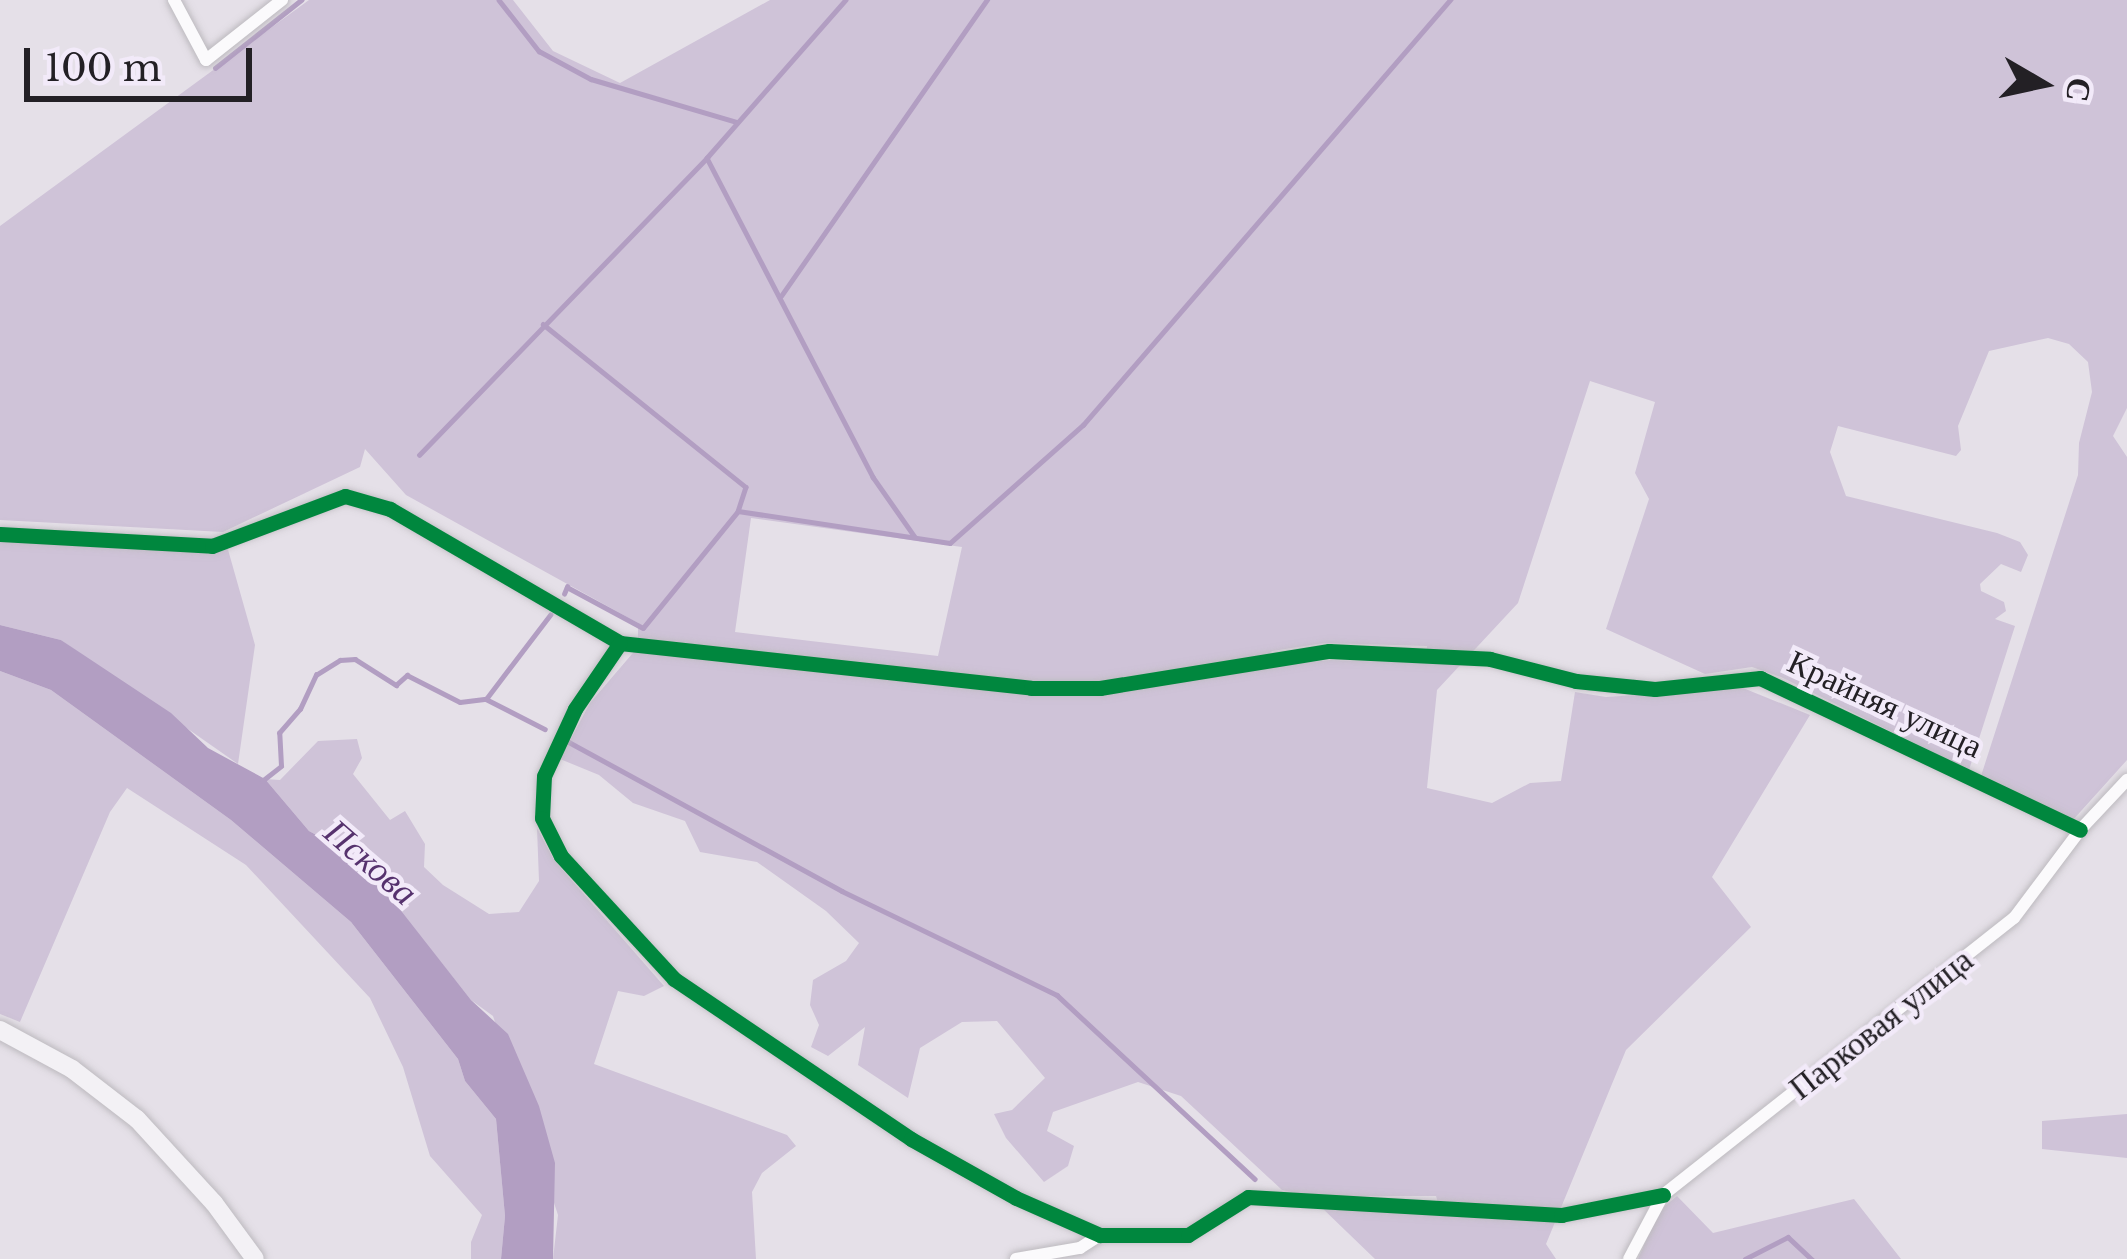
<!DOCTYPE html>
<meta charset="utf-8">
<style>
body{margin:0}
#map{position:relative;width:2127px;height:1259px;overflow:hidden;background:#e5e0e8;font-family:"Libre Baskerville",serif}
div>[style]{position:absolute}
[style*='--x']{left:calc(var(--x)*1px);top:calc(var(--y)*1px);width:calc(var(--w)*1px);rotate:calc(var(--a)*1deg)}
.green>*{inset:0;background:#cfc3d8}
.water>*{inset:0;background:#b29ec2}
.stream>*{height:4.5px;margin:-2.25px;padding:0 2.25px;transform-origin:2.25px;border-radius:2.25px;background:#b29ec2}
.roads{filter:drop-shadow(0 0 3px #bdbabf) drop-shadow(0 0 3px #bdbabf)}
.street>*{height:12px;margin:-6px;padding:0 6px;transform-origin:6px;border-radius:6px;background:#fbfafc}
.secondary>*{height:18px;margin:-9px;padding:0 9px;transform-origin:9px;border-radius:9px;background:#f3f1f5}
.cycleway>*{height:15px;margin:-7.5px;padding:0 7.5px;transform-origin:7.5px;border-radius:7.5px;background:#00873e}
span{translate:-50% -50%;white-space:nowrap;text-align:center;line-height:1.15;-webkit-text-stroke:9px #f2eaf9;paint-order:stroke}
.street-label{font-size:33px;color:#232025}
.water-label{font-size:36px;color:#56326e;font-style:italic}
.north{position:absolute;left:1983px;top:24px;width:120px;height:120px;-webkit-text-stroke:9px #f2eaf9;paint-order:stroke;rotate:99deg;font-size:33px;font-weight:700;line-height:48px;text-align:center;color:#232025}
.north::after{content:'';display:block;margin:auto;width:42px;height:54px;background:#232025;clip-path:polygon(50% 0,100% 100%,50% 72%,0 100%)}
.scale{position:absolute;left:24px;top:48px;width:228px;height:54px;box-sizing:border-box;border:6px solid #232025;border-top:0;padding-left:15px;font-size:36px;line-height:42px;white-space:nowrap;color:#232025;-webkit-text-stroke:9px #f2eaf9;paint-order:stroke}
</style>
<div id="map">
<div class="green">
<i style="clip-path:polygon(evenodd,309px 0,513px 0,553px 51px,620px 83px,770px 0,2127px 0,2127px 408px,2113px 436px,2127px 457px,2127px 760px,2072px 821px,1981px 776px,2078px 475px,2079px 443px,2092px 392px,2088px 362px,2069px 344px,2048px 338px,1989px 351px,1958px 426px,1961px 450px,1956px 456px,1838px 426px,1830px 452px,1846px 496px,1997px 533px,2020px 542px,2028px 555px,2021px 572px,2001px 564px,1980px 584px,1981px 591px,2004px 602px,2006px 611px,1995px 619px,2015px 626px,1969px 770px,1781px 677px,1752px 667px,1705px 674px,1606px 629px,1649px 499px,1635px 473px,1655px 402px,1590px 381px,1518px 603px,1437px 690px,1427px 788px,1492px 803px,1530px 783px,1561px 781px,1575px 692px,1606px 697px,1743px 688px,1810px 715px,1712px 877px,1751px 927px,1626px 1050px,1546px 1244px,1556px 1259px,1375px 1259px,1320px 1206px,1442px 1216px,1436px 1196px,1310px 1196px,1282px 1190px,1181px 1096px,1138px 1082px,1053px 1112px,1047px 1131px,1074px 1146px,1068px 1166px,1044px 1182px,1006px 1138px,994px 1114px,1012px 1110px,1045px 1078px,997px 1021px,962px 1022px,920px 1048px,908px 1098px,858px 1065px,865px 1027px,828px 1056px,811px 1047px,819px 1025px,810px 1005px,813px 980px,846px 961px,859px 943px,826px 911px,757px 862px,700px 852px,685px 821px,633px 803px,599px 775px,560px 759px,590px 703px,638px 647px,638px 623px,406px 495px,365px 449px,360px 467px,223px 532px,0 520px,0 226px,309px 0,751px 518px,962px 547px,938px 656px,735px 632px,751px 518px,309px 0,1325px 643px,1427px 646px,1427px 647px,1425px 663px,1330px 660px,1254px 668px,1272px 651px,1325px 643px)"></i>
<i style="clip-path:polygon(0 533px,225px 539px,255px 645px,238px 764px,61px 640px,0 625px)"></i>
<i style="clip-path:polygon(0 671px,51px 690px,231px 820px,351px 922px,458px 1059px,465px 1081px,496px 1119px,505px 1216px,501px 1259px,471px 1259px,471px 1242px,482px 1215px,430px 1156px,403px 1067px,370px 998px,246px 865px,127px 788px,110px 812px,20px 1022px,0 1014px)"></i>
<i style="clip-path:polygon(357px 739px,362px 758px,353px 774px,390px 820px,405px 811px,425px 844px,424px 867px,443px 885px,489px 914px,519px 912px,539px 881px,537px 828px,554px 860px,664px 986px,644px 996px,618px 991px,594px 1064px,787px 1135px,796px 1146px,762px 1173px,752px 1192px,756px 1259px,553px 1259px,558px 1215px,493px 1016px,471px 1000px,357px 857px,309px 831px,265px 779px,280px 780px,318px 741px)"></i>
<i style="clip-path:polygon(2127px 1114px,2127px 1158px,2042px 1149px,2042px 1121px)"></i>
<i style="clip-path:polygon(1677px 1196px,1713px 1233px,1854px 1199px,1901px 1259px,1638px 1259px,1659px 1211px)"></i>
</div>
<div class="water">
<i style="clip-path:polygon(0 625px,61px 640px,171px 713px,208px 748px,265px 779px,309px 831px,357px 857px,373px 875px,471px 1000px,508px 1034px,539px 1106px,555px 1163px,553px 1259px,501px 1259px,505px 1216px,496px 1119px,465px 1081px,458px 1059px,351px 922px,231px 820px,51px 690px,0 671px)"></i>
</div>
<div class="stream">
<i style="--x:499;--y:0;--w:65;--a:51.9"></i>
<i style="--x:539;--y:51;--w:59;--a:28.3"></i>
<i style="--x:591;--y:79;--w:152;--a:16.4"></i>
<i style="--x:846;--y:0;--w:210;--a:131.3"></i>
<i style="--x:707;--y:158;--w:360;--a:62.5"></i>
<i style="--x:873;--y:477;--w:73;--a:55"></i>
<i style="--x:215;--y:68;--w:110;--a:-38.3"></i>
<i style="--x:781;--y:296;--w:361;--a:-55.2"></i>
<i style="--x:543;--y:324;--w:260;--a:38.8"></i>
<i style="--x:746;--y:487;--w:25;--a:108"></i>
<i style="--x:419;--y:455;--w:414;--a:-45.9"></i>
<i style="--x:564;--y:594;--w:8;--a:-67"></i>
<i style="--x:567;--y:587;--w:86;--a:28.3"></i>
<i style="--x:643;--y:628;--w:151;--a:-50.9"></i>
<i style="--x:738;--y:511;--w:214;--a:8.6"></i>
<i style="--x:950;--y:543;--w:178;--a:-41.6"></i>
<i style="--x:1083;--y:425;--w:562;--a:-49.19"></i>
<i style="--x:486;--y:699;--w:66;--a:27"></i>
<i style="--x:567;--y:741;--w:313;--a:28.6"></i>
<i style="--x:842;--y:891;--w:239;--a:25.8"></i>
<i style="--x:1057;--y:995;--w:270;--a:42.9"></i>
<i style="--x:262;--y:781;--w:24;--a:-38"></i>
<i style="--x:281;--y:766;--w:33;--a:-93"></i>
<i style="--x:279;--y:733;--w:32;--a:-49"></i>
<i style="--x:300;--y:709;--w:38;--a:-65"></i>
<i style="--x:316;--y:675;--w:28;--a:-32"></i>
<i style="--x:340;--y:660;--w:15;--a:-4"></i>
<i style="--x:355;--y:659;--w:49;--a:32.4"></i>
<i style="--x:396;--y:685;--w:15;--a:-42"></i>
<i style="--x:407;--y:675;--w:59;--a:27"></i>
<i style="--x:460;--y:702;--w:26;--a:-7"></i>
<i style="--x:486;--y:699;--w:106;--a:-52.7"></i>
<i style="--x:1745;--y:1259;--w:48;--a:-27.1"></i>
<i style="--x:1788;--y:1237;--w:33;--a:43"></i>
</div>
<div class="roads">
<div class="street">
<i style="--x:174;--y:0;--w:68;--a:61.9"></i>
<i style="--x:206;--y:60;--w:97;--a:-38.3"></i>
<i style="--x:0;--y:534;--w:212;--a:3.2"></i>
<i style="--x:212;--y:546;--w:142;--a:-20.6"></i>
<i style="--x:345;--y:496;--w:47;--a:16.1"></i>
<i style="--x:390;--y:509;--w:266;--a:30.2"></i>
<i style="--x:620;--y:643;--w:413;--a:6.2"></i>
<i style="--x:1031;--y:688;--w:69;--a:0"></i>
<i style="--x:1100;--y:688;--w:232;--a:-9.2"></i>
<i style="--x:1329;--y:651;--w:161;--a:2.8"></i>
<i style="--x:1490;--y:659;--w:89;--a:14.3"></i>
<i style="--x:1576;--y:681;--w:79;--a:5.8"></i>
<i style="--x:1655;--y:689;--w:106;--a:-6"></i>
<i style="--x:1760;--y:678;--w:354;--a:25.4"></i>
<i style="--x:620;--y:643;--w:80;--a:124.3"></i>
<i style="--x:575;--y:709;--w:74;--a:114.8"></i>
<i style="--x:544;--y:776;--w:42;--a:92.7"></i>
<i style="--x:542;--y:818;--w:42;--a:63.4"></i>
<i style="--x:561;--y:856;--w:167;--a:47.4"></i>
<i style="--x:674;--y:979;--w:286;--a:34"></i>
<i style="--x:911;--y:1139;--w:120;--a:29.3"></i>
<i style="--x:1016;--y:1198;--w:92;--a:23.8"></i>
<i style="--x:1100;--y:1235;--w:88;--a:0"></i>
<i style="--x:1188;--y:1235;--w:71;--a:-32.3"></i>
<i style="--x:1248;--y:1197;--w:314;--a:3.3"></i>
<i style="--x:1561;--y:1215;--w:104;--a:-11.1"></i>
<i style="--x:1016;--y:1259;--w:65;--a:-9.8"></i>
<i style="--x:1080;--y:1248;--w:24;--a:-33"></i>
<i style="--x:1629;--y:1259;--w:72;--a:-62"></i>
<i style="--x:1663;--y:1195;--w:447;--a:-38.3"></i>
<i style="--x:2014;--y:918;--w:110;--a:-53.1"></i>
<i style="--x:2080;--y:830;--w:69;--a:-46.8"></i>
</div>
<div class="secondary">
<i style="--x:0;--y:1030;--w:82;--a:28.4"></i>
<i style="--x:72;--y:1069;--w:82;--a:37.6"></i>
<i style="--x:137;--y:1119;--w:114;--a:47.5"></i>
<i style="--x:214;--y:1203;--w:69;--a:53.8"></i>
</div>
</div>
<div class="cycleway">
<i style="--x:0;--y:534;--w:212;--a:3.2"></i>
<i style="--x:212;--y:546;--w:142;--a:-20.6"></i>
<i style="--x:345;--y:496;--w:47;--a:16.1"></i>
<i style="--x:390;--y:509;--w:266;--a:30.2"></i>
<i style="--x:620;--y:643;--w:413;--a:6.2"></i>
<i style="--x:1031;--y:688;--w:69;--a:0"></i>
<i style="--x:1100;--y:688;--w:232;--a:-9.2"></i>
<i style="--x:1329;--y:651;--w:161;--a:2.8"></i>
<i style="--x:1490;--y:659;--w:89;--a:14.3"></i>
<i style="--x:1576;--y:681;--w:79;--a:5.8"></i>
<i style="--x:1655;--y:689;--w:106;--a:-6"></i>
<i style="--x:1760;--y:678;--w:354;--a:25.4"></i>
<i style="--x:620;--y:643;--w:80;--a:124.3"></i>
<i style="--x:575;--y:709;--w:74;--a:114.8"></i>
<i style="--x:544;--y:776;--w:42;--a:92.7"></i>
<i style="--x:542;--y:818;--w:42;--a:63.4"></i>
<i style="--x:561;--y:856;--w:167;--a:47.4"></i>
<i style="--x:674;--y:979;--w:286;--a:34"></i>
<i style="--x:911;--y:1139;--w:120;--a:29.3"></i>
<i style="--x:1016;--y:1198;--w:92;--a:23.8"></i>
<i style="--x:1100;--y:1235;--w:88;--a:0"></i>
<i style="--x:1188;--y:1235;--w:71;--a:-32.3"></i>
<i style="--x:1248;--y:1197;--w:314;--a:3.3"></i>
<i style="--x:1561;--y:1215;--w:104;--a:-11.1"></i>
</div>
<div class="street-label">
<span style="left:1885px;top:704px;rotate:25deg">Крайняя улица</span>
<span style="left:1881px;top:1024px;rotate:-38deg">Парковая улица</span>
</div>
<div class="water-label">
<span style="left:371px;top:862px;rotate:41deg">Пскова</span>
</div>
<div class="north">С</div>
<div class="scale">100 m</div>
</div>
